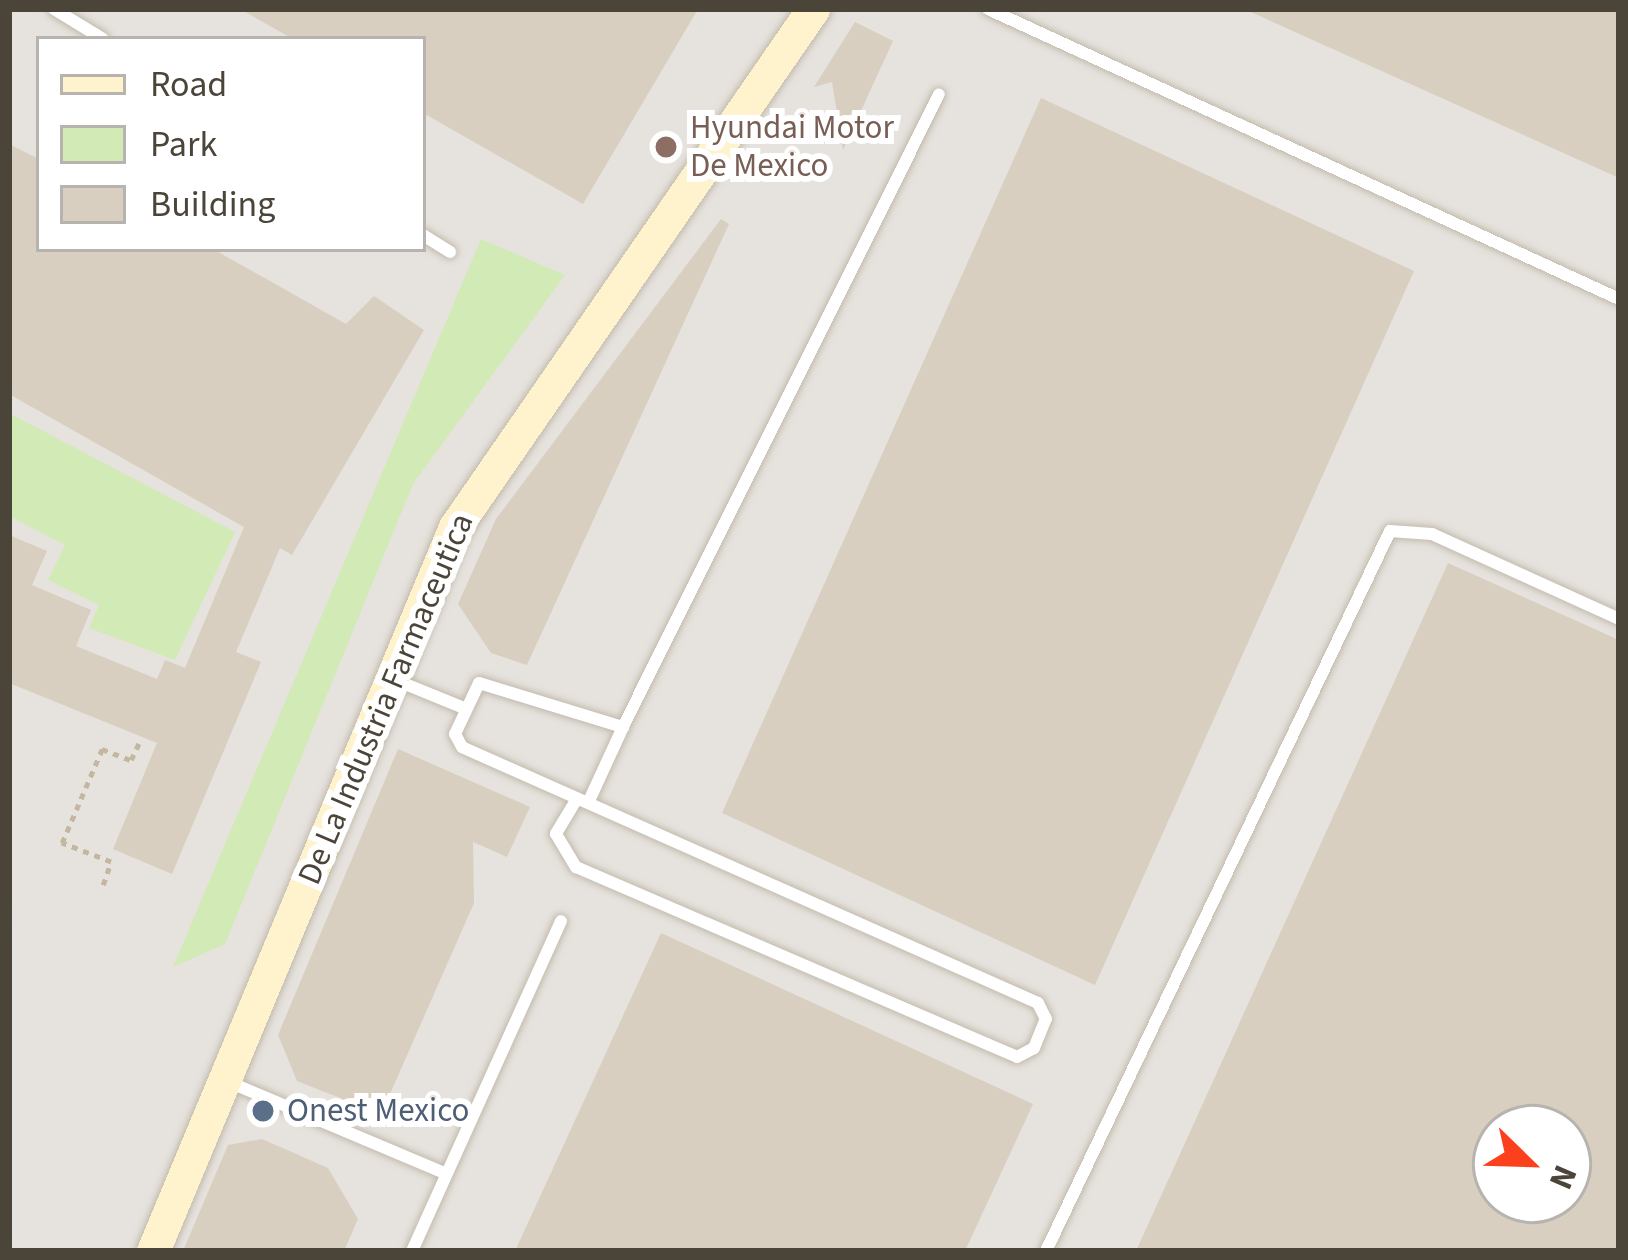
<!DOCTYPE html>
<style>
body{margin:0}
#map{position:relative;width:1628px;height:1260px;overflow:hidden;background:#f6f3ec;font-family:"Source Sans 3",sans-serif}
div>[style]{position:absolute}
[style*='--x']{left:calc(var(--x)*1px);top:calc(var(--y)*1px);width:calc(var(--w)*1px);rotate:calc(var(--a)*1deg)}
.industrial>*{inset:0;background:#e6e2dd}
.green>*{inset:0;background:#d2eab5}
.parking>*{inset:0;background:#e5e3e0}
.building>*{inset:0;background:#d8cfc1}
.path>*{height:4.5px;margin-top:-2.25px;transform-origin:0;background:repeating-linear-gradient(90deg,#c4b79f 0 6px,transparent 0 12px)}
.roads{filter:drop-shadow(0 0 3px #c2bbae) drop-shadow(0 0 3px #c2bbae)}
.service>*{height:12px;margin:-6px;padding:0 6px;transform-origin:6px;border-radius:6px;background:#fff}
.secondary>*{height:33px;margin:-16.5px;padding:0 16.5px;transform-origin:16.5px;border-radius:16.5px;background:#fff3cd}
.dots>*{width:33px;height:33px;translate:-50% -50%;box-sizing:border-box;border:6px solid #fff;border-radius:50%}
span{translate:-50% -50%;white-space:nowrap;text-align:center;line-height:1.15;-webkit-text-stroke:12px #fff;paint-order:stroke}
.education-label{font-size:33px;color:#785e54}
.left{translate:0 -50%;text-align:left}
.street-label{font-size:33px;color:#4b4439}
.service-label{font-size:33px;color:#4e5e75}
.frame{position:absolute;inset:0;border:12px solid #4b4439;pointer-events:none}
.legend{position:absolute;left:36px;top:36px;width:390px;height:216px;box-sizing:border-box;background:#fff;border:3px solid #b7b4b0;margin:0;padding:15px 21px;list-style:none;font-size:36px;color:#4b4439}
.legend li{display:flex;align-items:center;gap:24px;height:60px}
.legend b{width:60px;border:3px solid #b7b4b0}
.north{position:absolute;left:1472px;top:1104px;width:120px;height:120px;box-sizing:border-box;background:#fff;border:3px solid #b7b4b0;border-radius:50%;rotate:113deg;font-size:33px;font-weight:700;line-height:48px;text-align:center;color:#4b4439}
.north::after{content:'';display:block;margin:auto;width:42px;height:54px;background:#fc3f1d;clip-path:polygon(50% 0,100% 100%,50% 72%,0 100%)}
</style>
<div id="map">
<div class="industrial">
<i style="clip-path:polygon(evenodd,9px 9px,1619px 9px,1619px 1251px,9px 1251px,9px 9px,39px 39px,423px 39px,423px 249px,39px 249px,39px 39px,9px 9px,1496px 1128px,1568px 1128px,1568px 1200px,1496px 1200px,1496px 1128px)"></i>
</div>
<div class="green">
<i style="clip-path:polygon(481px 239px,565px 275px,413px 484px,225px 944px,173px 967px)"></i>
<i style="clip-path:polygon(9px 413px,235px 532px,175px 660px,89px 628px,99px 605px,48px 580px,65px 545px,9px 516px)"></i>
</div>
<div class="parking">
<i style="clip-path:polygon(15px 903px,24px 1241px,9px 1242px,9px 904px)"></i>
</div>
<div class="building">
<i style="clip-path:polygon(240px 9px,698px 9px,583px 204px,423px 113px,423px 39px,293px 39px)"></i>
<i style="clip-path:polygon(1244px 9px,1619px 9px,1619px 178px)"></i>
<i style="clip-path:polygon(855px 22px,893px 41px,843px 150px,832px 82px,814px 87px)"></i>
<i style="clip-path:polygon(1041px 98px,1414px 271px,1095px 985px,722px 813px)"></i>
<i style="clip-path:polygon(9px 144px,39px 159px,39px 249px,213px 249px,346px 324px,374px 296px,424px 330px,292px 555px,280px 548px,236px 652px,261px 662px,172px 874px,113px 849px,157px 743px,9px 683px,9px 535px,47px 551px,32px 585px,91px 610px,76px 646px,157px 679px,165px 660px,185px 668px,244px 527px,9px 394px)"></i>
<i style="clip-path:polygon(721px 219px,729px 224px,527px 665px,491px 653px,458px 604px,496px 519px)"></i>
<i style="clip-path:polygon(evenodd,1448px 563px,1619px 640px,1619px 1251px,1136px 1251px,1448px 563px,1496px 1128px,1568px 1128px,1568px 1200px,1496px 1200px,1496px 1128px)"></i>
<i style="clip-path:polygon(398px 749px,530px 807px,507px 857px,473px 842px,474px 903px,386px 1103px,368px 1109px,297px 1081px,278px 1035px)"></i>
<i style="clip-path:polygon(661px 933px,1033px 1104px,965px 1251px,515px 1251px)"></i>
<i style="clip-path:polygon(262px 1139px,328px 1168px,358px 1219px,344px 1251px,183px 1251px,228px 1145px)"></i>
</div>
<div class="path">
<i style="--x:103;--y:885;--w:24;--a:-71"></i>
<i style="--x:111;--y:862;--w:53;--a:-158.8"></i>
<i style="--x:62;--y:843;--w:102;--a:-66.9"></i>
<i style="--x:102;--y:749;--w:31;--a:21"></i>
<i style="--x:131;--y:760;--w:21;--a:-65"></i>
</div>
<div class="roads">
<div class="service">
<i style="--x:54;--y:9;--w:57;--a:31.5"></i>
<i style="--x:988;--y:9;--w:694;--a:24.68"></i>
<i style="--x:423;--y:235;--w:32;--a:32"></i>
<i style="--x:393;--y:679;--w:77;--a:22.2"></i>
<i style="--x:623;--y:727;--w:707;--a:-63.47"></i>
<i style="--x:575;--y:802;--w:37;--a:121"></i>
<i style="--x:556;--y:834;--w:39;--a:59"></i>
<i style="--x:576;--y:867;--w:480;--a:23.3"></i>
<i style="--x:1017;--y:1057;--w:19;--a:-28"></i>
<i style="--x:1034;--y:1048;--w:31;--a:-68"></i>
<i style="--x:1046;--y:1019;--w:18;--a:-117"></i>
<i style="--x:1038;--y:1003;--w:630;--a:-156.04"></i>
<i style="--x:462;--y:747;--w:15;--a:-118"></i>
<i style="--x:455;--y:734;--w:56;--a:-64.8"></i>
<i style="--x:479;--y:683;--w:151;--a:17"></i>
<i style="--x:623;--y:727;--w:81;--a:114.7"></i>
<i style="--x:229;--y:1082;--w:233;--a:22.9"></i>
<i style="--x:412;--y:1251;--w:362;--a:-65.7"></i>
<i style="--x:1046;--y:1251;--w:798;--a:-64.46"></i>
<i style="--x:1390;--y:531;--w:42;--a:4.1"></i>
<i style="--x:1432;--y:534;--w:205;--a:24.4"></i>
</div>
<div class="secondary">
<i style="--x:153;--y:1251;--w:784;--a:-67.36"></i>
<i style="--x:455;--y:527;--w:630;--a:-55.35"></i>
</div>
</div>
<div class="dots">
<i style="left:666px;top:147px;background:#8d6e63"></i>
<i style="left:263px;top:1111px;background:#5c6f8a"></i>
</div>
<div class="education-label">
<span class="left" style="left:690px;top:147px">Hyundai Motor<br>De Mexico</span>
</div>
<div class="street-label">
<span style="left:386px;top:699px;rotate:-67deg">De La Industria Farmaceutica</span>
</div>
<div class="service-label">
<span class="left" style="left:287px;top:1111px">Onest Mexico</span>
</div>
<div class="frame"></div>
<ul class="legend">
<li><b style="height:15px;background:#fff3cd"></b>Road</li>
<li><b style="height:33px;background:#d2eab5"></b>Park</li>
<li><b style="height:33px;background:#d8cfc1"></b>Building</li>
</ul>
<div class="north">N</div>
</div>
